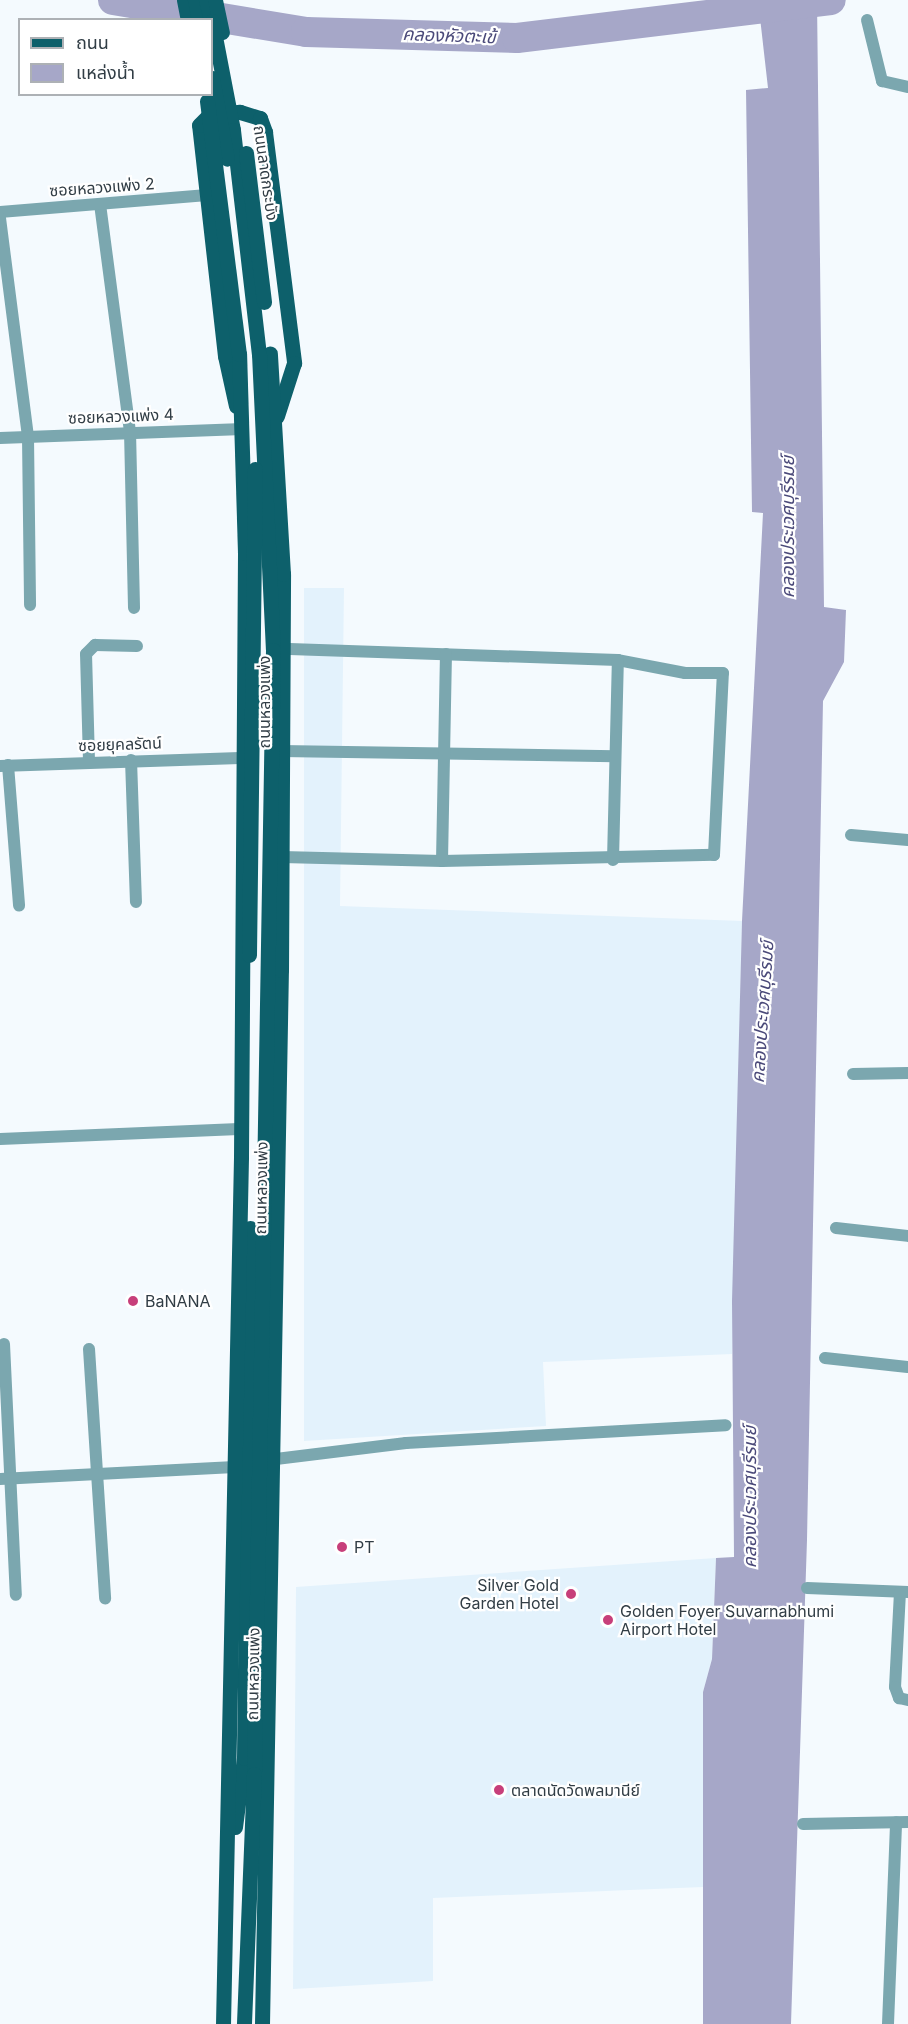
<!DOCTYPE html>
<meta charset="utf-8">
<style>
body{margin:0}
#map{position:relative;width:908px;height:2024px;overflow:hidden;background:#f4fafe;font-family:Inter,"Noto Sans Thai",sans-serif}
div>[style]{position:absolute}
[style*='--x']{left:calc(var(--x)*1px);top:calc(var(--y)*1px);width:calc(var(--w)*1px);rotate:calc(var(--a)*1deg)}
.built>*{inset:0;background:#e3f2fc}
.water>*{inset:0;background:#a6a7c8}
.river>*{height:30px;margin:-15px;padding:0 15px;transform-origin:15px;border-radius:15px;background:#a6a7c8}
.street>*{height:12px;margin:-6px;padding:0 6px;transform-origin:6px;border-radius:6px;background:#7ba7af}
.primary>*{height:15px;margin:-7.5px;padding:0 7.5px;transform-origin:7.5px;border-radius:7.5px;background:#0d606b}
.primary-bridge>*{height:15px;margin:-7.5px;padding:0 7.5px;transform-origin:7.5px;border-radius:7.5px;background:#0d606b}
.dots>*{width:16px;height:16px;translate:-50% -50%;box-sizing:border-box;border:3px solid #fff;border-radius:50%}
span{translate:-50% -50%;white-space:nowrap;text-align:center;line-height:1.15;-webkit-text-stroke:4.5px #fff;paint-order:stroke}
.street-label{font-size:16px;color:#313d45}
.poi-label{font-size:16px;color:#313d45}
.left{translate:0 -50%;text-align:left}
.right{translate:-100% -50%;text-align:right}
.water-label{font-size:18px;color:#4a4979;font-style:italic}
.legend{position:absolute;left:18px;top:18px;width:195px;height:78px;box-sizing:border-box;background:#fff;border:2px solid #adb1b5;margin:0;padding:8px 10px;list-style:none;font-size:18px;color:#313d45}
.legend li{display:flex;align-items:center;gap:12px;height:30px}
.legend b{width:30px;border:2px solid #adb1b5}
</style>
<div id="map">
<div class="built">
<i style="clip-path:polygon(304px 588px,344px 588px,340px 906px,742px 921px,732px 1354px,543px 1362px,546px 1426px,304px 1441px)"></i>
<i style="clip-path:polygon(716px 1558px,712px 1659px,703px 1692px,703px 1887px,433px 1898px,433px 1981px,293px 1989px,296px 1587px)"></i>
</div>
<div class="water">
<i style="clip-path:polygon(758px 0,817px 0,824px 607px,846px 610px,844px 662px,823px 701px,807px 1540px,791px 2024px,703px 2024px,703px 1692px,712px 1659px,716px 1558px,734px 1557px,732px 1301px,742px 921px,763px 513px,752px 512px,746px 90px,768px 88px)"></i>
</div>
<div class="river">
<i style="--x:113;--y:0;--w:196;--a:9.4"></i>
<i style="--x:306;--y:32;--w:211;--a:1.6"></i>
<i style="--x:517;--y:38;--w:316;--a:-6.9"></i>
</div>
<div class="street">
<i style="--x:867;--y:20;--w:63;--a:76.2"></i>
<i style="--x:882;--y:81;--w:27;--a:13"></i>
<i style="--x:100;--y:204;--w:229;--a:82.5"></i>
<i style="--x:130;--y:431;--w:177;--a:88.7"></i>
<i style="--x:0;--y:212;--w:208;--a:-4.7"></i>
<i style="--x:0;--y:218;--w:221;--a:82.7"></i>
<i style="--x:28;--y:437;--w:168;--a:89.3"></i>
<i style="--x:0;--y:438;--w:243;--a:-2.1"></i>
<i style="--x:281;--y:751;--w:334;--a:0.9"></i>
<i style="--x:131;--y:760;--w:142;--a:88"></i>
<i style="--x:89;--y:761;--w:107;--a:-91.6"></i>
<i style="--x:86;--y:654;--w:13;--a:-45"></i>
<i style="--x:95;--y:645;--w:42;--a:1.4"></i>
<i style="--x:8;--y:765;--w:141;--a:85.5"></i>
<i style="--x:0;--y:766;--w:240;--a:-1.9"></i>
<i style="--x:851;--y:835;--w:57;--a:5"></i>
<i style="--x:282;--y:857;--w:160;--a:1.4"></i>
<i style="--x:442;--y:861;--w:272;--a:-1.3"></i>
<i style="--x:714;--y:855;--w:182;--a:-87.2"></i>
<i style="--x:723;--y:673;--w:38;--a:180"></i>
<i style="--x:685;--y:673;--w:68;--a:-169"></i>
<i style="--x:618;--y:660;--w:336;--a:-178.1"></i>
<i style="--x:613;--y:860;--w:200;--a:-88.6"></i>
<i style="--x:442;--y:861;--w:207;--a:-88.9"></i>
<i style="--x:853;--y:1074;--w:55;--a:-1"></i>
<i style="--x:0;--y:1139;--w:239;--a:-2.4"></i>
<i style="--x:836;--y:1228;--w:72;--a:6.3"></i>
<i style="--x:4;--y:1344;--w:251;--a:87.3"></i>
<i style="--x:89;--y:1349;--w:250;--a:86.3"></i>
<i style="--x:825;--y:1358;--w:83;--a:6.2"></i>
<i style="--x:276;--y:1459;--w:131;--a:-7"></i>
<i style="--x:406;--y:1443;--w:320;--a:-3.2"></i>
<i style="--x:0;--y:1479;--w:235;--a:-2.9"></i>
<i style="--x:807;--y:1588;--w:101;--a:2.3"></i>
<i style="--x:900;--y:1592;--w:95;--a:93"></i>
<i style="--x:895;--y:1687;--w:12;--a:70"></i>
<i style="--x:899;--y:1698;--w:9;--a:13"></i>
<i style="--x:803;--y:1824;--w:105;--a:-1.1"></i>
<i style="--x:888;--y:2024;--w:202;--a:-87.7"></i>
</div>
<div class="primary">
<i style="--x:184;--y:0;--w:20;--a:79"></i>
<i style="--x:195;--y:0;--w:20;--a:79"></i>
<i style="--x:206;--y:0;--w:21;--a:76"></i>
<i style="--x:236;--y:406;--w:51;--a:-102.4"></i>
<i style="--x:225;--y:356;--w:232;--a:-96.4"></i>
<i style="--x:199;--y:125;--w:14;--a:-45"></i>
<i style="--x:209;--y:115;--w:31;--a:-6"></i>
<i style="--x:240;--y:112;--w:21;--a:17"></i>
<i style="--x:260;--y:118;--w:15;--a:70"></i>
<i style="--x:265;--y:132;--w:233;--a:82.8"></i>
<i style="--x:294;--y:363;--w:56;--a:107.8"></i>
<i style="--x:235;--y:1827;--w:70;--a:-82.6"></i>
<i style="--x:244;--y:1758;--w:530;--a:-89.35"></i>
<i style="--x:223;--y:2024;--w:867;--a:-88.81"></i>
<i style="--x:241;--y:1157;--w:604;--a:-89.62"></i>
<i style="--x:245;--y:553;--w:199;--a:-91.7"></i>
<i style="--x:262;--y:2024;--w:1054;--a:-88.97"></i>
<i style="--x:281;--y:970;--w:396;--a:-89.7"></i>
<i style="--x:283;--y:574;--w:221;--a:-93.4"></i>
</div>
<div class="primary-bridge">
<i style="--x:215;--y:0;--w:33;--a:78"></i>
<i style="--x:212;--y:21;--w:111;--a:79.1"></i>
<i style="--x:233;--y:130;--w:226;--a:83.4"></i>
<i style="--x:259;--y:354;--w:296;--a:87.3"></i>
<i style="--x:273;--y:650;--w:1124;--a:90.97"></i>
<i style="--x:254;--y:1774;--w:250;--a:92.3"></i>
<i style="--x:212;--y:78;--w:82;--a:79.5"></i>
<i style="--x:207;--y:101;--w:255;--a:82.8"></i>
<i style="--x:246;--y:153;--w:150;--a:83.1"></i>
<i style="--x:249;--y:955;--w:486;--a:-89.3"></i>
</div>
<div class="dots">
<i style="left:133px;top:1301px;background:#c73f7a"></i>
<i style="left:342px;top:1547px;background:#c73f7a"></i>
<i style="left:571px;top:1594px;background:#c73f7a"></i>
<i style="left:608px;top:1620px;background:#c73f7a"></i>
<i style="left:499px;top:1790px;background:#c73f7a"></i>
</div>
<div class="street-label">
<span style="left:266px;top:173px;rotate:82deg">ถนนลาดกระบัง</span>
<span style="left:102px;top:187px;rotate:-4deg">ซอยหลวงแพ่ง 2</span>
<span style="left:121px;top:416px;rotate:-2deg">ซอยหลวงแพ่ง 4</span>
<span style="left:264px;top:702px;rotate:-90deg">ถนนหลวงแพ่ง</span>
<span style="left:120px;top:744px;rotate:-2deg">ซอยยุคลรัตน์</span>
<span style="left:261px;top:1188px;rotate:-89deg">ถนนหลวงแพ่ง</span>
<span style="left:253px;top:1674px;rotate:-89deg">ถนนหลวงแพ่ง</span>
</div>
<div class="poi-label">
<span class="left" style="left:145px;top:1301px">BaNANA</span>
<span class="left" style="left:354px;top:1547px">PT</span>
<span class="right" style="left:559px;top:1594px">Silver Gold<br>Garden Hotel</span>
<span class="left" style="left:620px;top:1620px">Golden Foyer Suvarnabhumi<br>Airport Hotel</span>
<span class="left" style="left:511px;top:1790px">ตลาดนัดวัดพลมานีย์</span>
</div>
<div class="water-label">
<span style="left:449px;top:36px;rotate:2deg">คลองหัวตะเข้</span>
<span style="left:788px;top:527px;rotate:-90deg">คลองประเวศบุรีรมย์</span>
<span style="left:763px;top:1012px;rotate:-86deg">คลองประเวศบุรีรมย์</span>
<span style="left:750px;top:1497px;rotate:-90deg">คลองประเวศบุรีรมย์</span>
</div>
<ul class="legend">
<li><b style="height:8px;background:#0d606b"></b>ถนน</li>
<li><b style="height:16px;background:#a6a7c8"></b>แหล่งน้ำ</li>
</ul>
</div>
